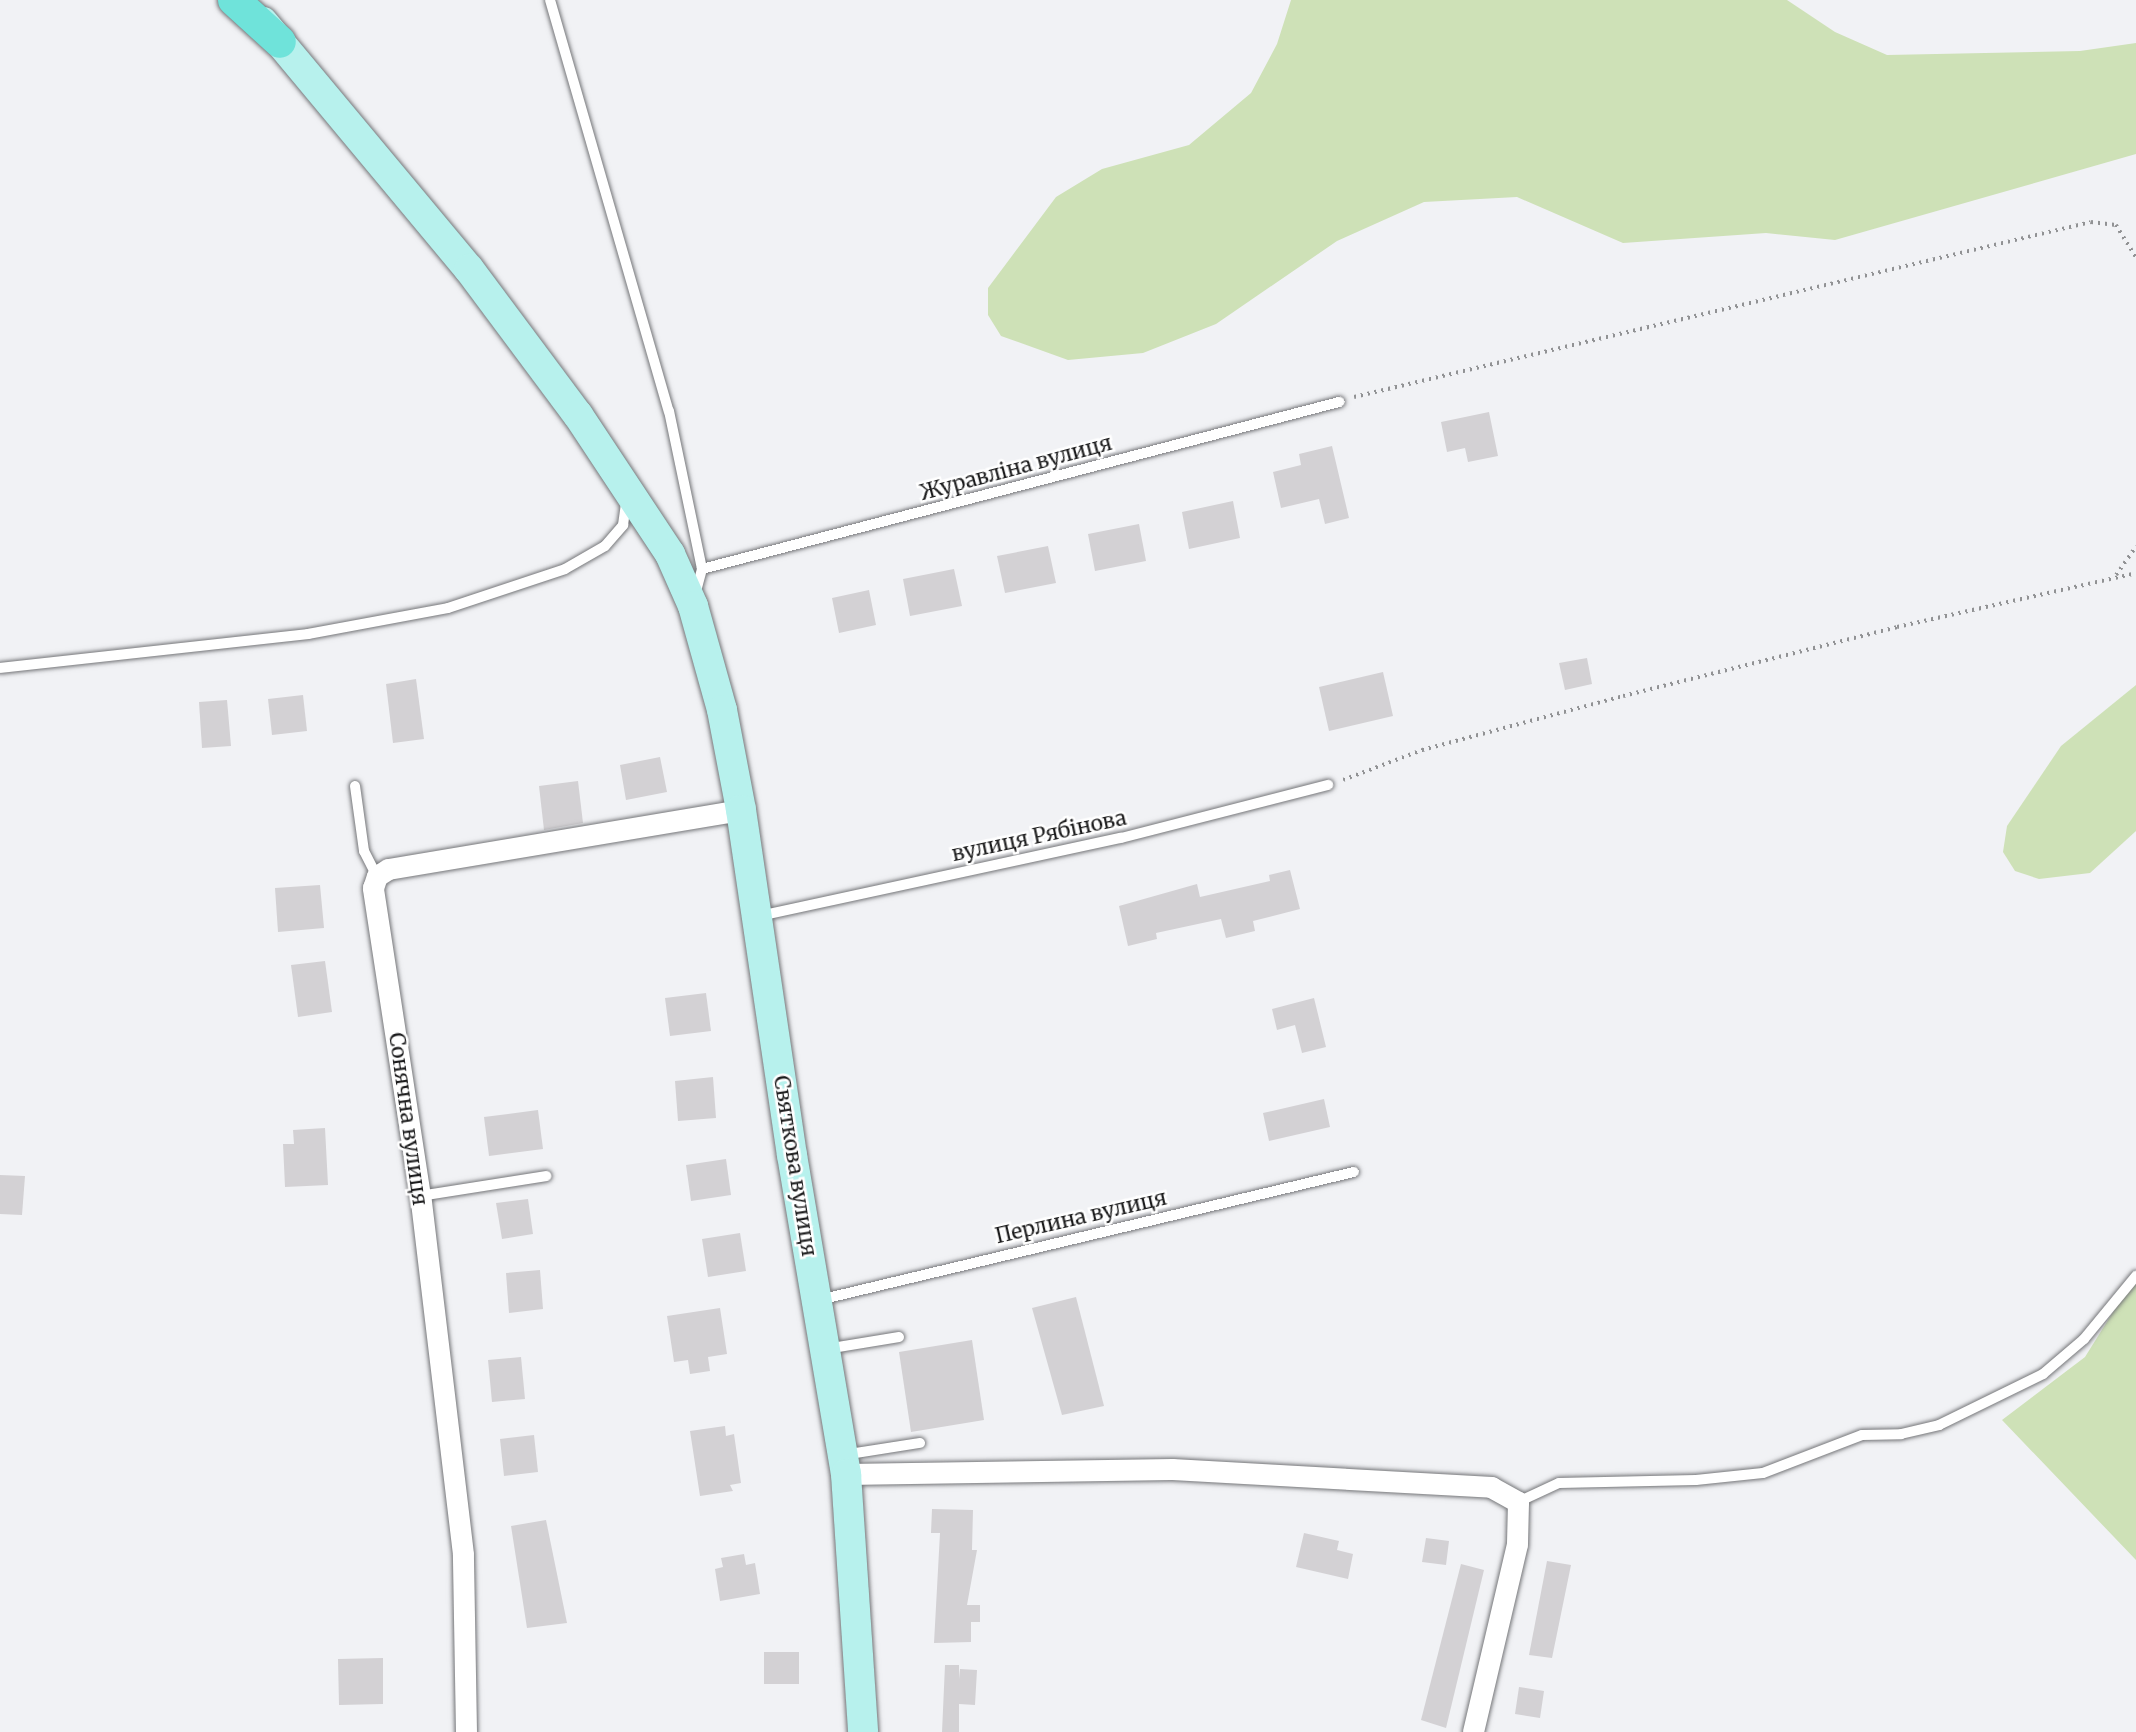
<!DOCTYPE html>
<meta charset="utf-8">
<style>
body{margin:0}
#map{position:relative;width:2136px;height:1732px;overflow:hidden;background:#f1f2f5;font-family:Merriweather,serif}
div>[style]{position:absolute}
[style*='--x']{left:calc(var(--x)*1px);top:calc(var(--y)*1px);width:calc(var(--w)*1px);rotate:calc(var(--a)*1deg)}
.green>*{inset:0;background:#cee1b7}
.building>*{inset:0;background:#d3d1d4}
.path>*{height:3.5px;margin-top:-1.75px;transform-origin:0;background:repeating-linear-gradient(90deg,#919294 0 2px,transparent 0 7px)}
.roads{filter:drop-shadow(0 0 2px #757679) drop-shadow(0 0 2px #757679)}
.service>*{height:10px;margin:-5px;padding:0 5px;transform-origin:5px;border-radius:5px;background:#fff}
.minor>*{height:21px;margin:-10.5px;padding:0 10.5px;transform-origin:10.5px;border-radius:10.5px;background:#fff}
.secondary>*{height:30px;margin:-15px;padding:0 15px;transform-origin:15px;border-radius:15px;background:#b7f1ed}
.primary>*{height:32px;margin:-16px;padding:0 16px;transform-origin:16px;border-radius:16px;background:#6fe3da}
span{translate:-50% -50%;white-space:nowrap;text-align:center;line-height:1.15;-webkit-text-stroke:5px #fff;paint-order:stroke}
.street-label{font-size:21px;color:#1a1a1b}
</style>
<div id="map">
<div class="green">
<i style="clip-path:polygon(1291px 0,1787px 0,1835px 32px,1887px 55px,2080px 51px,2136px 43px,2136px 154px,1835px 240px,1766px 233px,1623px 243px,1517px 197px,1424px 202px,1337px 241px,1216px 324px,1143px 353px,1068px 360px,1001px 336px,988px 315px,988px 288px,1056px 197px,1102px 169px,1189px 145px,1251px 93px,1277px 44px)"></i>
<i style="clip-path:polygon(2136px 685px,2136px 831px,2090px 873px,2039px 879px,2015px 871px,2003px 852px,2007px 826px,2061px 746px)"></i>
<i style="clip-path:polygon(2133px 1280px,2136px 1283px,2136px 1560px,2002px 1420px,2085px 1357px)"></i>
</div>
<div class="building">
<i style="clip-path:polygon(1489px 412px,1498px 456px,1468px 462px,1465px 448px,1447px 452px,1441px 422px)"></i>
<i style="clip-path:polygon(1332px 446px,1349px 518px,1325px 524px,1319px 499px,1281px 508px,1273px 472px,1301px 465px,1299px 454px)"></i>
<i style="clip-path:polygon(1233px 501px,1240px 538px,1189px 549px,1182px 512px)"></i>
<i style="clip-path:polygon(1139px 524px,1146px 561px,1095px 571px,1088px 534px)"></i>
<i style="clip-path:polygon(1048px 546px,1056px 583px,1005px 593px,997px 556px)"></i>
<i style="clip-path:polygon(954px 569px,962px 606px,910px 616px,903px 579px)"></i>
<i style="clip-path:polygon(869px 590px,876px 625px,839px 633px,832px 598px)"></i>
<i style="clip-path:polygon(1587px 658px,1592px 684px,1565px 690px,1559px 663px)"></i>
<i style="clip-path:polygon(1383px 672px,1393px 716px,1329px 731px,1319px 687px)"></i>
<i style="clip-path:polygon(416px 679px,424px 739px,393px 743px,386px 684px)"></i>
<i style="clip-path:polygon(303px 695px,307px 731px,272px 735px,268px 699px)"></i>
<i style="clip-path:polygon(227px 700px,231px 746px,202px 748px,199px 702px)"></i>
<i style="clip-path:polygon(660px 757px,667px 792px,626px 800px,620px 765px)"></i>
<i style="clip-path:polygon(578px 781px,583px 823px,544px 830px,539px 786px)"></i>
<i style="clip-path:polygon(1290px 870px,1300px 909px,1253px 921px,1255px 931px,1226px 938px,1221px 919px,1156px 933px,1157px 939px,1128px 946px,1119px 906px,1197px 884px,1200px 897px,1270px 881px,1269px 875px)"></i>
<i style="clip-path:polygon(320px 885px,324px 928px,278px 932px,275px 888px)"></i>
<i style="clip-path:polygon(325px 961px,332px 1012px,298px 1017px,291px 965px)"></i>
<i style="clip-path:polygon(706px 993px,711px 1031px,670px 1036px,665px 998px)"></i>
<i style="clip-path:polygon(1314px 998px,1326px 1047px,1302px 1053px,1295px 1025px,1277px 1030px,1272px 1009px)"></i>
<i style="clip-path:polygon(713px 1077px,716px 1118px,678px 1121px,675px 1081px)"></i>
<i style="clip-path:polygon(1324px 1099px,1330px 1127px,1269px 1141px,1263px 1113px)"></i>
<i style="clip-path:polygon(538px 1110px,543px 1149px,489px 1156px,484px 1117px)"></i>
<i style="clip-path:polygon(325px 1128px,328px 1185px,285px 1187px,283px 1144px,294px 1144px,293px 1130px)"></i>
<i style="clip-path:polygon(726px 1159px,731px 1195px,691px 1201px,686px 1165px)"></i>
<i style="clip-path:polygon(0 1175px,25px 1176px,22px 1215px,0 1214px)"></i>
<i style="clip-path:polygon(528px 1199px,533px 1234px,502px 1239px,496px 1203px)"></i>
<i style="clip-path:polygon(740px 1233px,746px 1271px,708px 1277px,702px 1239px)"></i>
<i style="clip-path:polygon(540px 1270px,543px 1309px,509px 1313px,506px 1273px)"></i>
<i style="clip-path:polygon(1076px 1297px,1104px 1406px,1062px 1415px,1032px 1308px)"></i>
<i style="clip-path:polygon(720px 1308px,727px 1354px,708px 1357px,710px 1371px,690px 1374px,688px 1360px,674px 1362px,667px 1316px)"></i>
<i style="clip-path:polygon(972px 1340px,984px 1420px,911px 1432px,899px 1352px)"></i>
<i style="clip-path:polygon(521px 1357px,525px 1399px,492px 1402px,488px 1360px)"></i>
<i style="clip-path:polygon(725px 1426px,726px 1436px,734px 1434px,741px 1483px,730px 1485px,733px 1491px,700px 1496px,690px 1431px)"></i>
<i style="clip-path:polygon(534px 1435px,538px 1472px,504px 1476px,500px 1439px)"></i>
<i style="clip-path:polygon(932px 1509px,973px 1510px,972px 1550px,977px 1550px,967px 1605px,980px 1605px,980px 1622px,971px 1622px,971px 1642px,934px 1643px,940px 1533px,931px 1533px)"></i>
<i style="clip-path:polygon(546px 1520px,567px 1623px,527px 1628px,511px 1526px)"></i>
<i style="clip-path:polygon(1304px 1533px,1339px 1541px,1337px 1550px,1353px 1554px,1348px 1579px,1296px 1567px)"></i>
<i style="clip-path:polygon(1426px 1538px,1449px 1541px,1446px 1565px,1422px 1562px)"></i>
<i style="clip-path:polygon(744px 1554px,746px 1565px,755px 1563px,760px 1594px,720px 1601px,715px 1569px,723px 1567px,721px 1558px)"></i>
<i style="clip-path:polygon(1547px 1561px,1571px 1565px,1552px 1658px,1529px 1655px)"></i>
<i style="clip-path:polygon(1461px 1564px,1484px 1570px,1446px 1728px,1421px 1720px)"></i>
<i style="clip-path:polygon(764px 1652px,799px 1652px,799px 1684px,764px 1684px)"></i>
<i style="clip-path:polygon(383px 1658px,383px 1704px,339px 1705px,338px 1659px)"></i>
<i style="clip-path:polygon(945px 1665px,959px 1665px,959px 1679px,960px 1669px,977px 1670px,975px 1705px,959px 1704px,959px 1732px,942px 1732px)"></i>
<i style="clip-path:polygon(1519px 1687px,1544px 1691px,1540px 1718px,1515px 1714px)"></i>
</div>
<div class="path">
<i style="--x:1354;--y:397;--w:757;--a:-13.36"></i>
<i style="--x:2091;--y:222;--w:25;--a:7"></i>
<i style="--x:2116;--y:225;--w:38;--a:58"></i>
<i style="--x:2116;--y:575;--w:35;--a:-55"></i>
<i style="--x:1343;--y:780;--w:85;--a:-20.8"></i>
<i style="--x:1422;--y:750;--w:208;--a:-15"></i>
<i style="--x:1623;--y:696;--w:283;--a:-14.1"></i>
<i style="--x:1897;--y:627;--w:245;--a:-12.7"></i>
</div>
<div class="roads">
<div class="service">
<i style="--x:550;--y:0;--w:428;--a:73.9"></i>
<i style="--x:669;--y:411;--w:161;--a:78.2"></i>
<i style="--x:702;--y:569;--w:28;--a:105"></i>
<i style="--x:702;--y:569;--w:659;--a:-14.69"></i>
<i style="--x:0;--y:668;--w:310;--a:-6.3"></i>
<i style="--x:308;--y:634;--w:142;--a:-10.5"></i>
<i style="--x:448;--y:608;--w:123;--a:-18.4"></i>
<i style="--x:565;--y:569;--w:46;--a:-29.9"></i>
<i style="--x:605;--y:546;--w:28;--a:-49"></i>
<i style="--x:623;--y:525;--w:27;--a:-82"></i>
<i style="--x:355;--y:786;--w:66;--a:82.1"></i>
<i style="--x:364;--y:851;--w:28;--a:63"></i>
<i style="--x:759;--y:916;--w:370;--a:-12.2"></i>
<i style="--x:1121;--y:838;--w:214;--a:-14.4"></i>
<i style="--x:420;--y:1196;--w:128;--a:-9"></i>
<i style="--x:819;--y:1300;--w:550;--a:-13.46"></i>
<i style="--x:826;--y:1349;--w:74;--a:-9.3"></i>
<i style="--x:843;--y:1455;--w:78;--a:-8.9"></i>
<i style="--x:1518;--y:1502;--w:45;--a:-24.9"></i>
<i style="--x:1559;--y:1483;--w:137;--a:-1.3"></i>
<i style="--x:1696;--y:1480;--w:67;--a:-6"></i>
<i style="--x:1763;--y:1473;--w:106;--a:-21"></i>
<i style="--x:1862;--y:1435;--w:39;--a:-1"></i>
<i style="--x:1901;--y:1434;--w:39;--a:-13"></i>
<i style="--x:1939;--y:1425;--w:116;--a:-26.1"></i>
<i style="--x:2043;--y:1374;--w:54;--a:-40.5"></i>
<i style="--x:2084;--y:1339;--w:82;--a:-50.5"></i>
</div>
<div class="minor">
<i style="--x:846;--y:1474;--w:326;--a:-0.9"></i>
<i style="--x:1172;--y:1469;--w:320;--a:3.2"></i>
<i style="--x:1491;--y:1487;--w:31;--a:29"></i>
<i style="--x:1518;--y:1502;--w:42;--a:91.4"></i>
<i style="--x:1517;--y:1544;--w:193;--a:103.2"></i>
<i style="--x:466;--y:1732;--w:178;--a:-91"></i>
<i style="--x:463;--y:1554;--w:361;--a:-96.8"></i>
<i style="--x:420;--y:1196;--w:312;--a:-98.7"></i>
<i style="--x:373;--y:888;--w:13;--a:-72"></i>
<i style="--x:377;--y:876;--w:13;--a:-32"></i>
<i style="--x:388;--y:869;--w:358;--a:-9.5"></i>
</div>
<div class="secondary">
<i style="--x:263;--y:22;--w:322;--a:50.2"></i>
<i style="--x:469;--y:269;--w:182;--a:53.3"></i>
<i style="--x:578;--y:415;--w:167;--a:56.5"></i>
<i style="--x:670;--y:554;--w:57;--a:66.1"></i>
<i style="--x:693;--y:606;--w:108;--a:74.4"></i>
<i style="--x:722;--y:710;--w:102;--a:79.2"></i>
<i style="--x:741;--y:810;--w:349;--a:81.6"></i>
<i style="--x:792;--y:1155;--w:324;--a:80.4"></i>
<i style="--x:846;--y:1474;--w:259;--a:86.2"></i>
</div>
<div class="primary">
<i style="--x:234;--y:0;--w:62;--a:42.4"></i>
</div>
</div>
<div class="street-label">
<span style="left:1016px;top:468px;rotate:-15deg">Журавліна вулиця</span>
<span style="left:1039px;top:836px;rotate:-12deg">вулиця Рябінова</span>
<span style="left:408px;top:1119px;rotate:82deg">Сонячна вулиця</span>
<span style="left:795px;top:1166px;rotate:81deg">Святкова вулиця</span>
<span style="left:1081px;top:1217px;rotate:-13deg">Перлина вулиця</span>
</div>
</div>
